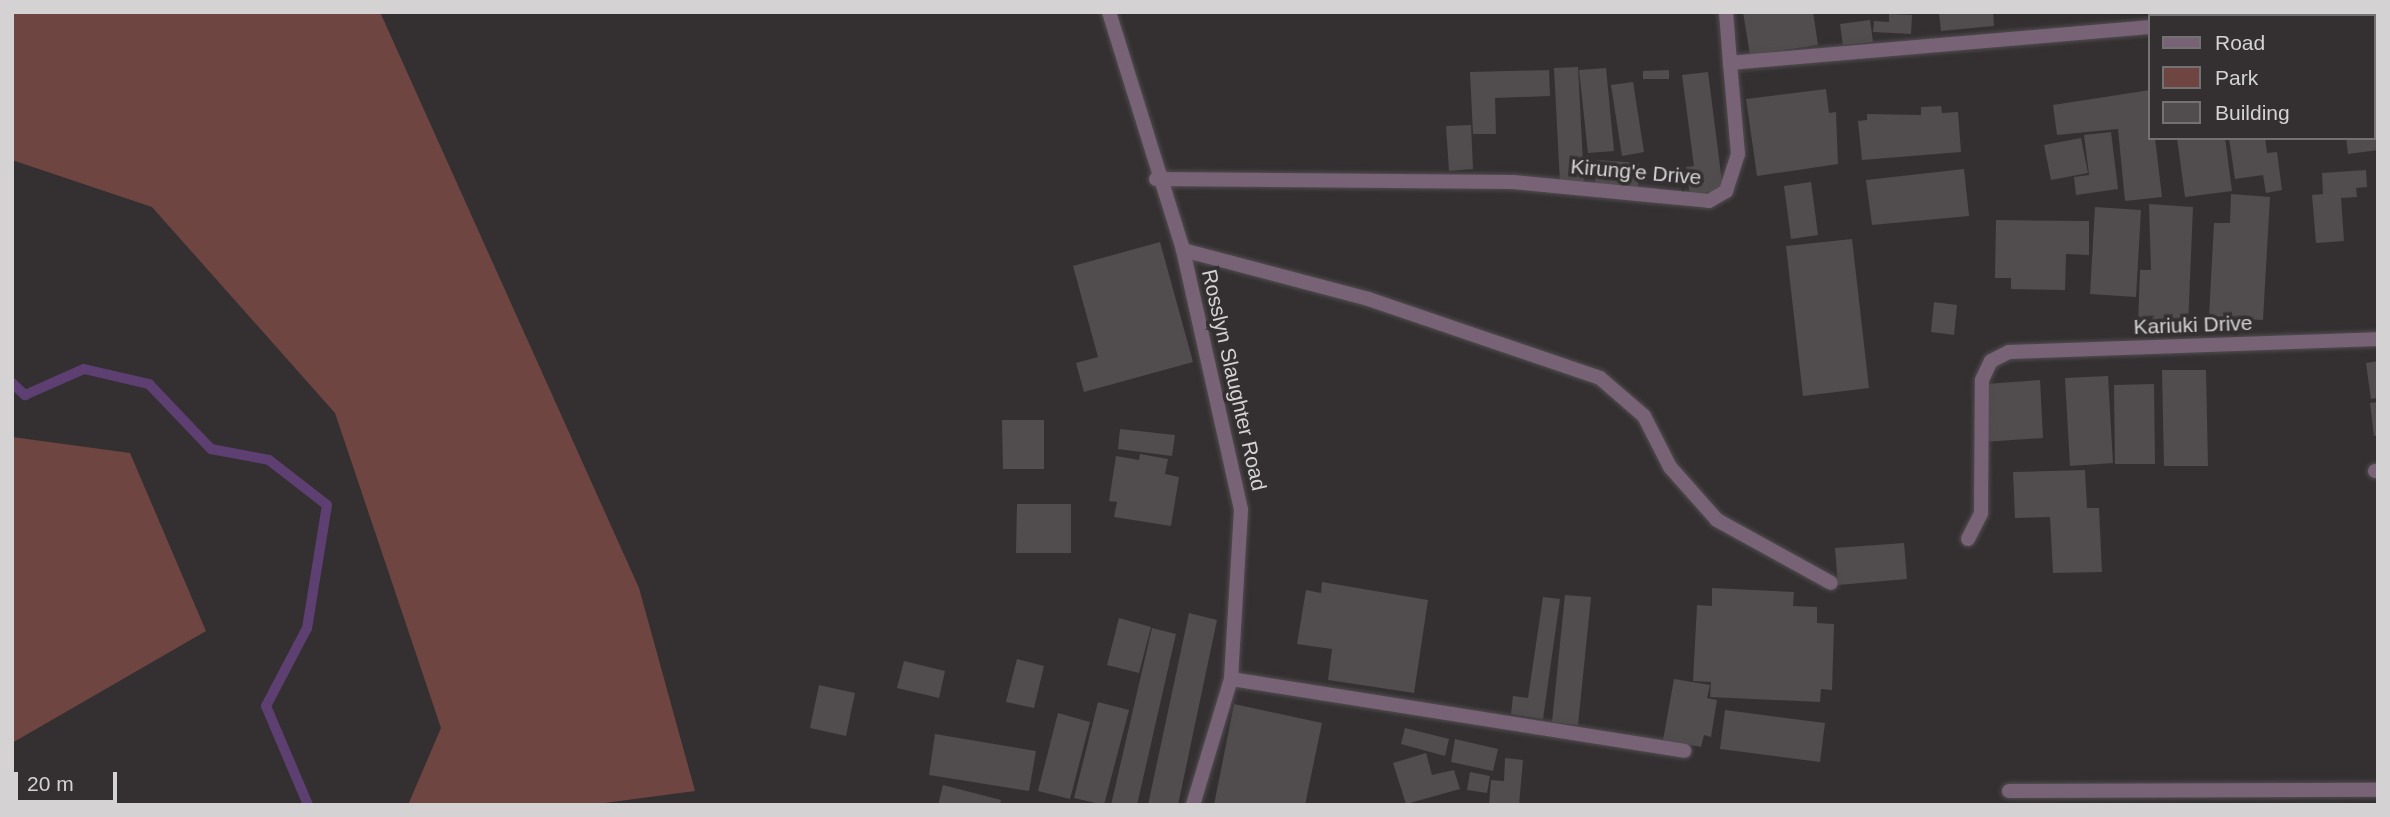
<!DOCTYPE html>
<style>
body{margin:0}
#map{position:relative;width:2390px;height:817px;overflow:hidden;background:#343032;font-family:Arial,sans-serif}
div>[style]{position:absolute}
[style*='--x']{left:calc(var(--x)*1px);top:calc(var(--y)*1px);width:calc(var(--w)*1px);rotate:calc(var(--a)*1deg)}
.green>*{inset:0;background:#6f4541}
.stream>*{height:10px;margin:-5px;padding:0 5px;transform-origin:5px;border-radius:5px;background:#5e3f72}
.building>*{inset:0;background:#514c4d}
.roads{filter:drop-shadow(0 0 2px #514d4f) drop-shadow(0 0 2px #514d4f)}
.street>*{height:14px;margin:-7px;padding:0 7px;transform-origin:7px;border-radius:7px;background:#786376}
span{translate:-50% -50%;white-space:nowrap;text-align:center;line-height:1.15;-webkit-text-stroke:7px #343032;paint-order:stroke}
.street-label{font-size:21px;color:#d4d2d3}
.frame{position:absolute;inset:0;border:14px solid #d4d2d3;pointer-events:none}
.legend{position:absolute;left:2148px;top:14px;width:228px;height:126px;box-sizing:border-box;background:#343032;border:2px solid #747172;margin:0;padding:9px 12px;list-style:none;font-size:21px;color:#d4d2d3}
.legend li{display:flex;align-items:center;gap:14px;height:35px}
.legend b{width:35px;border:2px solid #747172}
.scale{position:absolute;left:14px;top:772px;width:103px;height:32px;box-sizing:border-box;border:4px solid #d4d2d3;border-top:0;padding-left:9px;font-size:21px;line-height:24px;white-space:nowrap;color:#d4d2d3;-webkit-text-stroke:5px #343032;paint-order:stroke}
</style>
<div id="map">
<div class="green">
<i style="clip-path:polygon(12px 12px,380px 12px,639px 588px,695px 791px,589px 805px,408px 805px,441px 728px,335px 413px,152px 207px,12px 160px)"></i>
<i style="clip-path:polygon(12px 437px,130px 453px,206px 631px,12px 743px)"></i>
</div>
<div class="stream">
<i style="--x:12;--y:383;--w:18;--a:43"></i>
<i style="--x:25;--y:395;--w:64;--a:-23.8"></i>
<i style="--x:84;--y:369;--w:67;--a:13"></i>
<i style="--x:149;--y:384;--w:90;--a:46.4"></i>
<i style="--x:211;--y:449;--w:59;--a:10.7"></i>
<i style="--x:269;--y:460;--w:73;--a:37.8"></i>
<i style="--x:327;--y:505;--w:125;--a:99.2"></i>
<i style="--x:307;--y:628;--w:88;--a:117.7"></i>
<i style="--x:266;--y:706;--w:108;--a:67"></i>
</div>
<div class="building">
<i style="clip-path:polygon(1743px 12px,1813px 12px,1818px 45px,1750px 55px)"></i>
<i style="clip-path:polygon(1939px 12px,1993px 12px,1994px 26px,1941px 31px)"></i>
<i style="clip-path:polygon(1889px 14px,1912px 15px,1911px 34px,1873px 32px,1874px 21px,1889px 22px)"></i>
<i style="clip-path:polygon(1870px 20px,1873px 42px,1843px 45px,1840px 24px)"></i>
<i style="clip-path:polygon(1578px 67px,1584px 182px,1560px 183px,1554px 68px)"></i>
<i style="clip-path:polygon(1606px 68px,1614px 151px,1588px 153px,1579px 70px)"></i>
<i style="clip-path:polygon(1549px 70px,1550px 96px,1495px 98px,1496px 134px,1473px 134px,1470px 72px)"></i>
<i style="clip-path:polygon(1669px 70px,1669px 79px,1643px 79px,1643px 71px)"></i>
<i style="clip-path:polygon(1708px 72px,1723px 190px,1690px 195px,1686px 167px,1694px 166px,1682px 75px)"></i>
<i style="clip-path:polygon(1633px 82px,1644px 152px,1622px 156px,1611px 85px)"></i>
<i style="clip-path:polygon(2374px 82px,2378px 150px,2348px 154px,2346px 138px,2374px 138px)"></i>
<i style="clip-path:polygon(1826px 89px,1829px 113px,1836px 112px,1838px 164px,1757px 176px,1746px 99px)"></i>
<i style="clip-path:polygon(2150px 90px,2150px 138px,2155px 138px,2162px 197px,2125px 201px,2118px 129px,2057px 135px,2053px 105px)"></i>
<i style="clip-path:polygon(1941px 106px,1942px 113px,1958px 112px,1961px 152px,1862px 160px,1858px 121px,1867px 120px,1867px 114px,1921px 115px,1921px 107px)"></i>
<i style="clip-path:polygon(1471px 125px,1473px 169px,1449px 171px,1446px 126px)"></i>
<i style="clip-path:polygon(2111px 132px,2118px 189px,2076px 195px,2074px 177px,2089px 175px,2084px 135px)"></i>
<i style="clip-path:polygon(2081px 138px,2088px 173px,2051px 180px,2044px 145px)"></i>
<i style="clip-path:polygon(2177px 138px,2225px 138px,2232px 191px,2185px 197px)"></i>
<i style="clip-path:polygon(2229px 138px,2265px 138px,2267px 153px,2277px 152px,2282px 190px,2266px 193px,2263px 175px,2235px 179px)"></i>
<i style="clip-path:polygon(1597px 160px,1639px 163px,1638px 187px,1595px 184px)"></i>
<i style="clip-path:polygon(1964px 169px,1969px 216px,1872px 225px,1866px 180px)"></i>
<i style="clip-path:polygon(2366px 170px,2367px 187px,2356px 188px,2357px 197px,2341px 198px,2344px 241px,2316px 243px,2312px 195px,2323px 194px,2322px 173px)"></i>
<i style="clip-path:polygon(1811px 182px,1818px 235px,1791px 239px,1784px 186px)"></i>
<i style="clip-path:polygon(2231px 194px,2270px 197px,2263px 320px,2209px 317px,2214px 223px,2230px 223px)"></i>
<i style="clip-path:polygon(2149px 204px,2193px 207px,2188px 327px,2138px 324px,2140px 270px,2151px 270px)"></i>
<i style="clip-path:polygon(2095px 207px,2141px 210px,2136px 297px,2090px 294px)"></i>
<i style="clip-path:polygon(1996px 220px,2089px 221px,2089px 255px,2066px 254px,2065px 290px,2011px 289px,2011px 278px,1995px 278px)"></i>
<i style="clip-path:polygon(1852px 239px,1869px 388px,1803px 396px,1786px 246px)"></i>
<i style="clip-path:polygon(1160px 242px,1193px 362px,1084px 392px,1076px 363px,1098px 357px,1073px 266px)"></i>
<i style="clip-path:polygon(1934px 302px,1957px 305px,1954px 335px,1931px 332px)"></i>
<i style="clip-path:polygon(2378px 361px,2378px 398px,2371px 399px,2366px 363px)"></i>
<i style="clip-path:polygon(2162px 370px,2206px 370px,2208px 466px,2164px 466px)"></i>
<i style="clip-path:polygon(2108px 376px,2113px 463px,2070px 466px,2065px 378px)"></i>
<i style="clip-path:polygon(2040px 380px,2043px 438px,1983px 442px,1986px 384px)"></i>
<i style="clip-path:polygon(2154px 384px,2155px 464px,2115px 464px,2114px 385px)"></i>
<i style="clip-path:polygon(2378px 402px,2378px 435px,2374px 436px,2370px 403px)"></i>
<i style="clip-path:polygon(1002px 420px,1044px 420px,1044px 469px,1003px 469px)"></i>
<i style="clip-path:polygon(1120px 429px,1175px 435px,1172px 456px,1118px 449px)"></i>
<i style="clip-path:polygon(1140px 454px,1168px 459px,1165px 474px,1179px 477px,1171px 526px,1114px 517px,1117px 502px,1109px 501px,1116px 456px,1139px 460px)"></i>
<i style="clip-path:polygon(2085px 470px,2087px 508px,2099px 508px,2102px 572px,2053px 573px,2050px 517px,2015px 518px,2013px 472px)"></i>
<i style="clip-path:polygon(1017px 504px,1071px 504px,1071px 553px,1016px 553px)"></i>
<i style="clip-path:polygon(1904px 543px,1907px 579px,1838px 585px,1835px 548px)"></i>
<i style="clip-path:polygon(1322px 582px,1428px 600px,1414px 693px,1328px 680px,1332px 649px,1297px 644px,1306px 590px,1321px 593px)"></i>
<i style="clip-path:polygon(1712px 588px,1794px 592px,1793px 606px,1817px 607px,1817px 623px,1834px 624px,1832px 690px,1821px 689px,1820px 702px,1710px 697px,1711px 682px,1693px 681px,1697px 605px,1712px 606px)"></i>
<i style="clip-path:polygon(1565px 595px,1591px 597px,1578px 725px,1552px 722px)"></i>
<i style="clip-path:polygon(1543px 597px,1560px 599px,1543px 719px,1511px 714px,1513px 696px,1528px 698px)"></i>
<i style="clip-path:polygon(1189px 613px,1217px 620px,1178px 805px,1148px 805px)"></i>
<i style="clip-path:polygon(1119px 618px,1151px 627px,1139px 673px,1107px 665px)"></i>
<i style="clip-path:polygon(1152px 628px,1176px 634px,1137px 805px,1111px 805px)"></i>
<i style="clip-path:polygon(1017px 659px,1044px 666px,1034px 708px,1006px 702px)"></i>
<i style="clip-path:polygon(904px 661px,945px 671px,939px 698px,897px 688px)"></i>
<i style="clip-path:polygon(1674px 679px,1710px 685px,1707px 698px,1717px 700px,1711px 737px,1704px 735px,1701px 747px,1663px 740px)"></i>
<i style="clip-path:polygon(819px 685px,855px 693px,846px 736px,810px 728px)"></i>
<i style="clip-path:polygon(1098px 702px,1129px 710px,1104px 805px,1074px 798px)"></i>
<i style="clip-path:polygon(1234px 704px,1322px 723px,1305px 805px,1214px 805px)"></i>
<i style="clip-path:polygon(1725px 710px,1825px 723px,1820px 762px,1720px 749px)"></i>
<i style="clip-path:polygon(1058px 713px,1090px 722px,1070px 799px,1038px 791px)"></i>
<i style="clip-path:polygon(1405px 728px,1449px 739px,1445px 756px,1401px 744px)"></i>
<i style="clip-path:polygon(935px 734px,1036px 751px,1029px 791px,929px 775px)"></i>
<i style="clip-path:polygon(1455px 739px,1498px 749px,1493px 771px,1451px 762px)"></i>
<i style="clip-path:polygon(1426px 753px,1432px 775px,1454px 770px,1460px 789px,1406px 804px,1393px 763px)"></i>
<i style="clip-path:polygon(1505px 758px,1523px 760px,1519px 805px,1489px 805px,1491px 780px,1504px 781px)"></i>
<i style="clip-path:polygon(1470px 772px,1490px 776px,1487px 793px,1467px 790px)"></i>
<i style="clip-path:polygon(943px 785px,1001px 800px,1000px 805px,938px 805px)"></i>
</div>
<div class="roads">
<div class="street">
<i style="--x:1109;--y:12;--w:249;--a:72.7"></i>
<i style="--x:1183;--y:250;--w:266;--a:77.4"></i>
<i style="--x:1241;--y:510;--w:169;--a:93.4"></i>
<i style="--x:1231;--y:679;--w:132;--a:106.8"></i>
<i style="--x:1726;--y:12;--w:51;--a:85.5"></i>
<i style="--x:2281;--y:16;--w:41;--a:-5.6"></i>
<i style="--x:1156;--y:179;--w:357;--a:0.5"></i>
<i style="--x:1513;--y:182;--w:197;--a:5.5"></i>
<i style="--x:1709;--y:201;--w:20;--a:-30"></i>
<i style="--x:1726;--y:191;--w:39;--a:-72"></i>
<i style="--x:1738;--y:154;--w:91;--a:-95"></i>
<i style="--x:1730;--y:63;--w:422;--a:-4.9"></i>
<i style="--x:1183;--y:250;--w:191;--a:14.8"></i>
<i style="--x:1368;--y:299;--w:245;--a:18.8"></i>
<i style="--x:1600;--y:378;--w:58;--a:40.8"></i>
<i style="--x:1644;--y:416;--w:57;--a:63"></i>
<i style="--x:1670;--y:467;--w:71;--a:48.4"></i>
<i style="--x:1717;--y:520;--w:130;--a:28.9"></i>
<i style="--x:2375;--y:471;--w:3;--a:0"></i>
<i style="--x:1968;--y:539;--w:29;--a:-63"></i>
<i style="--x:1981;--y:513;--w:133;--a:-89.6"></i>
<i style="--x:1982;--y:380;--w:21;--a:-65"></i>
<i style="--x:1991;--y:361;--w:20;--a:-27"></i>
<i style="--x:2009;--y:352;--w:369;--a:-2"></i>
<i style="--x:1231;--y:679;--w:459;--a:9"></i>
<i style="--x:2009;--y:791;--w:369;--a:-0.2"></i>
</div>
</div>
<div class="street-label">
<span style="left:1636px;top:172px;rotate:5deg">Kirung'e Drive</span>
<span style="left:2193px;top:325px;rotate:-2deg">Kariuki Drive</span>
<span style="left:1234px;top:380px;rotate:77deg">Rosslyn Slaughter Road</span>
</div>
<div class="frame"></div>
<ul class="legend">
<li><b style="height:9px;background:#786376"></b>Road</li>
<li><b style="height:19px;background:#6f4541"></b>Park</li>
<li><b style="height:19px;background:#514c4d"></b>Building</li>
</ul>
<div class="scale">20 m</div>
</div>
